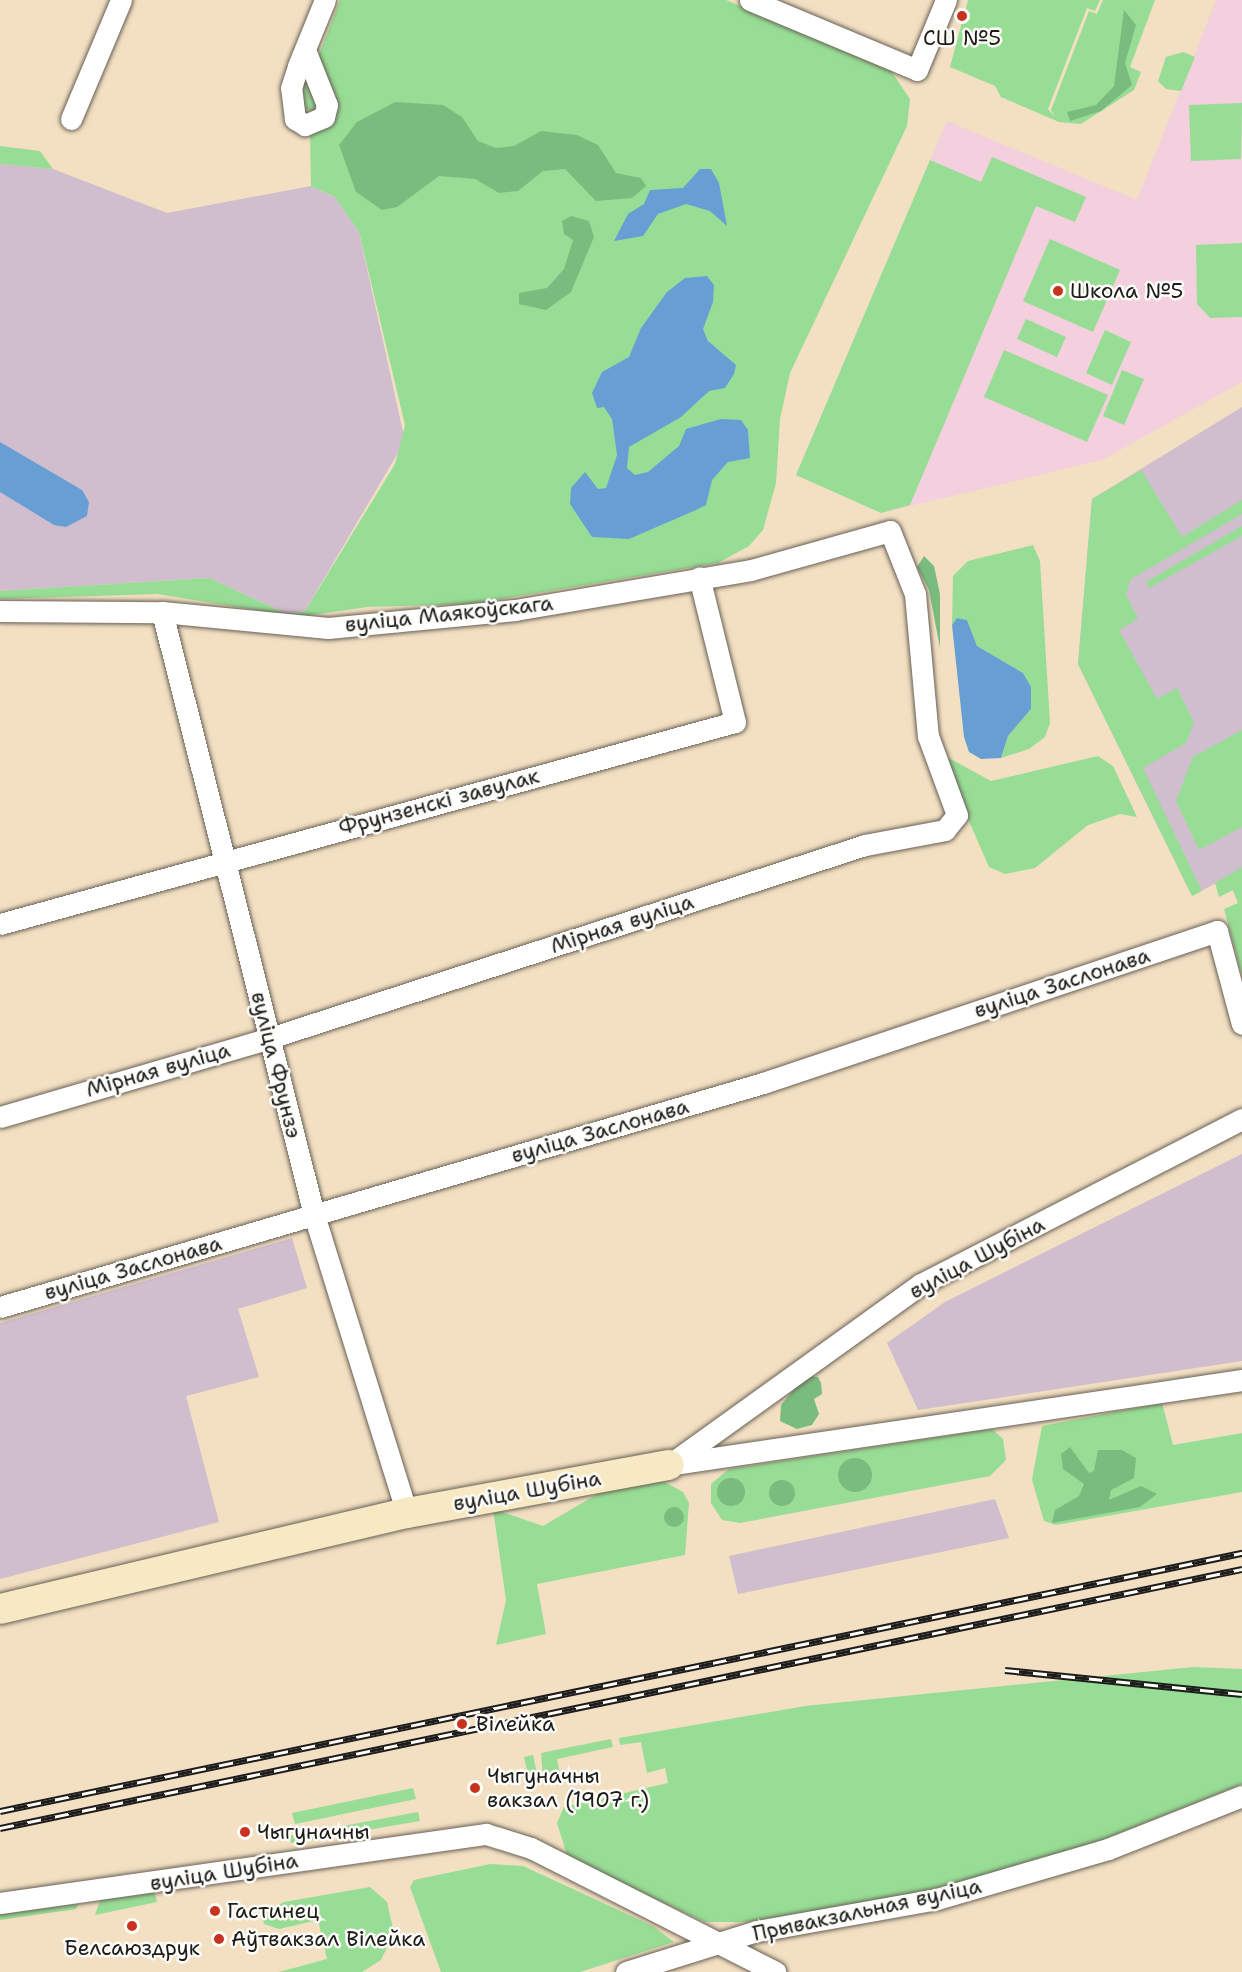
<!DOCTYPE html>
<meta charset="utf-8">
<style>
body{margin:0}
#map{position:relative;width:1242px;height:1972px;overflow:hidden;background:#f3dfc2;font-family:"Shantell Sans",sans-serif}
div>[style]{position:absolute}
[style*='--x']{left:calc(var(--x)*1px);top:calc(var(--y)*1px);width:calc(var(--w)*1px);rotate:calc(var(--a)*1deg)}
.built>*{inset:0;background:#f4cfdd}
.industrial>*{inset:0;background:#d0bdcd}
.green>*{inset:0;background:#98dd95}
.forest>*{inset:0;background:#7abc7e}
.round{border-radius:50%}
.water>*{inset:0;background:#679fd5}
.roads{filter:drop-shadow(0 0 2px #676056) drop-shadow(0 0 2px #676056)}
.street>*{height:21px;margin:-10.5px;padding:0 10.5px;transform-origin:10.5px;border-radius:10.5px;background:#fff}
.secondary>*{height:30px;margin:-15px;padding:0 15px;transform-origin:15px;border-radius:15px;background:#f7e9c3}
.rail>*{height:7px;margin-top:-3.5px;transform-origin:0;background:repeating-linear-gradient(90deg,#fdfcf7 0 14px,#1c1c1c 0 28px);box-sizing:border-box;border-block:2px solid #1c1c1c}
.dots>*{width:16px;height:16px;translate:-50% -50%;box-sizing:border-box;border:3px solid #fdfcf7;border-radius:50%}
span{translate:-50% -50%;white-space:nowrap;text-align:center;line-height:1.15;-webkit-text-stroke:5px #fdfcf7;paint-order:stroke}
.poi-label{font-size:21px;color:#1c1c1c}
.left{translate:0 -50%;text-align:left}
.street-label{font-size:21px;color:#1c1c1c}
</style>
<div id="map">
<div class="built">
<i style="clip-path:polygon(1216px 0,1242px 0,1242px 382px,1102px 460px,881px 513px,796px 475px,947px 121px,1137px 200px)"></i>
</div>
<div class="industrial">
<i style="clip-path:polygon(0 164px,53px 169px,167px 213px,311px 186px,335px 197px,359px 232px,405px 441px,305px 611px,289px 615px,209px 578px,0 591px)"></i>
<i style="clip-path:polygon(1242px 407px,1242px 911px,1227px 877px,1192px 896px,1078px 664px,1092px 499px)"></i>
<i style="clip-path:polygon(1242px 1154px,1242px 1361px,918px 1410px,887px 1343px,945px 1302px)"></i>
<i style="clip-path:polygon(292px 1238px,307px 1288px,238px 1309px,259px 1377px,186px 1396px,219px 1522px,0 1579px,0 1323px)"></i>
<i style="clip-path:polygon(995px 1499px,1009px 1538px,738px 1594px,729px 1556px)"></i>
</div>
<div class="green">
<i style="clip-path:polygon(340px 0,726px 0,889px 68px,910px 99px,907px 126px,790px 373px,780px 419px,776px 483px,763px 530px,749px 546px,718px 563px,471px 604px,367px 607px,299px 617px,157px 594px,0 599px,0 591px,209px 578px,289px 615px,305px 611px,395px 464px,405px 425px,359px 232px,335px 197px,311px 186px,310px 133px,331px 122px,317px 60px)"></i>
<i style="clip-path:polygon(968px 0,1100px 0,1095px 11px,1087px 8px,1048px 109px,1055px 117px,1051px 110px,1089px 11px,1097px 14px,1103px 0,1155px 0,1130px 67px,1141px 72px,1134px 90px,1081px 124px,1059px 122px,1001px 97px,995px 86px,950px 67px)"></i>
<i style="clip-path:polygon(1183px 52px,1195px 57px,1181px 91px,1166px 89px,1158px 81px,1166px 57px)"></i>
<i style="clip-path:polygon(304px 81px,310px 81px,319px 105px,312px 111px,301px 107px)"></i>
<i style="clip-path:polygon(1242px 103px,1241px 159px,1191px 161px,1189px 105px)"></i>
<i style="clip-path:polygon(0 146px,40px 151px,53px 169px,0 164px)"></i>
<i style="clip-path:polygon(992px 157px,1086px 197px,1075px 222px,1036px 206px,910px 505px,881px 513px,796px 475px,930px 160px,981px 182px)"></i>
<i style="clip-path:polygon(1050px 239px,1120px 270px,1093px 332px,1023px 301px)"></i>
<i style="clip-path:polygon(1242px 243px,1242px 317px,1210px 318px,1197px 304px,1196px 245px)"></i>
<i style="clip-path:polygon(1026px 319px,1066px 337px,1057px 357px,1017px 339px)"></i>
<i style="clip-path:polygon(1105px 330px,1131px 342px,1112px 385px,1086px 373px)"></i>
<i style="clip-path:polygon(1004px 350px,1108px 395px,1087px 442px,984px 397px)"></i>
<i style="clip-path:polygon(1122px 370px,1144px 379px,1124px 425px,1103px 416px)"></i>
<i style="clip-path:polygon(1141px 470px,1182px 537px,1242px 500px,1242px 514px,1131px 579px,1126px 594px,1138px 619px,1119px 630px,1157px 699px,1177px 688px,1194px 722px,1186px 743px,1143px 768px,1202px 891px,1192px 896px,1078px 664px,1092px 499px)"></i>
<i style="clip-path:polygon(1242px 526px,1242px 536px,1149px 588px,1146px 582px)"></i>
<i style="clip-path:polygon(1033px 545px,1040px 561px,1050px 723px,1045px 737px,1029px 749px,1001px 758px,1008px 736px,1031px 709px,1023px 673px,977px 646px,967px 620px,958px 618px,952px 625px,953px 576px,968px 561px)"></i>
<i style="clip-path:polygon(1242px 730px,1242px 827px,1199px 850px,1176px 801px,1193px 757px)"></i>
<i style="clip-path:polygon(1098px 756px,1113px 766px,1137px 817px,1120px 814px,1088px 825px,1035px 868px,1005px 874px,989px 867px,946px 769px,947px 757px,991px 781px)"></i>
<i style="clip-path:polygon(1242px 867px,1242px 976px,1224px 909px,1238px 903px,1233px 890px,1219px 897px,1215px 883px)"></i>
<i style="clip-path:polygon(1162px 1403px,1173px 1445px,1242px 1433px,1242px 1492px,1056px 1525px,1044px 1521px,1032px 1480px,1042px 1426px)"></i>
<i style="clip-path:polygon(992px 1429px,1003px 1439px,1006px 1460px,990px 1476px,740px 1523px,722px 1520px,711px 1503px,711px 1484px,729px 1469px)"></i>
<i style="clip-path:polygon(661px 1480px,683px 1492px,689px 1503px,685px 1555px,537px 1584px,546px 1634px,496px 1645px,506px 1600px,493px 1509px,543px 1526px,606px 1489px)"></i>
<i style="clip-path:polygon(1193px 1667px,1242px 1669px,1242px 1784px,1097px 1842px,933px 1893px,747px 1922px,705px 1922px,580px 1864px,567px 1855px,557px 1823px,564px 1807px,668px 1783px,665px 1768px,647px 1773px,641px 1742px,620px 1745px,619px 1738px,805px 1706px)"></i>
<i style="clip-path:polygon(611px 1739px,613px 1747px,557px 1759px,560px 1774px,543px 1777px,541px 1753px)"></i>
<i style="clip-path:polygon(533px 1755px,538px 1778px,529px 1780px,524px 1757px)"></i>
<i style="clip-path:polygon(413px 1788px,416px 1799px,295px 1824px,292px 1813px)"></i>
<i style="clip-path:polygon(418px 1812px,420px 1821px,291px 1843px,289px 1836px)"></i>
<i style="clip-path:polygon(490px 1864px,523px 1866px,653px 1926px,674px 1942px,580px 1972px,441px 1972px,410px 1887px,414px 1880px)"></i>
<i style="clip-path:polygon(370px 1887px,387px 1902px,394px 1933px,381px 1960px,362px 1972px,279px 1972px,327px 1959px,318px 1920px,279px 1929px,264px 1924px,262px 1914px,284px 1902px)"></i>
<i style="clip-path:polygon(154px 1890px,157px 1902px,95px 1915px,100px 1900px)"></i>
<i style="clip-path:polygon(78px 1904px,76px 1909px,0 1920px,0 1914px)"></i>
</div>
<div class="forest">
<i style="clip-path:polygon(1124px 10px,1136px 25px,1125px 63px,1132px 85px,1101px 111px,1070px 121px,1067px 112px,1096px 105px,1114px 86px)"></i>
<i style="clip-path:polygon(395px 102px,443px 105px,462px 117px,478px 141px,496px 148px,514px 146px,541px 131px,577px 135px,598px 145px,616px 173px,641px 178px,646px 186px,632px 198px,596px 201px,565px 169px,543px 171px,518px 191px,499px 193px,475px 179px,439px 176px,397px 207px,382px 210px,356px 192px,339px 145px,357px 122px)"></i>
<i style="clip-path:polygon(571px 216px,589px 221px,594px 237px,571px 292px,546px 310px,519px 304px,519px 293px,547px 288px,564px 269px,573px 240px,564px 234px,562px 221px)"></i>
<i style="clip-path:polygon(924px 556px,934px 566px,940px 594px,940px 648px,929px 590px,917px 567px)"></i>
<i style="clip-path:polygon(805px 1376px,818px 1377px,821px 1383px,822px 1394px,814px 1399px,819px 1414px,812px 1425px,797px 1429px,780px 1421px,781px 1405px)"></i>
<i style="clip-path:polygon(1070px 1447px,1089px 1473px,1094px 1471px,1098px 1450px,1122px 1450px,1136px 1458px,1134px 1478px,1111px 1490px,1109px 1500px,1141px 1486px,1157px 1494px,1140px 1507px,1052px 1523px,1055px 1510px,1079px 1496px,1084px 1484px,1063px 1469px,1061px 1454px)"></i>
<i class="round" style="left:838px;top:1458px;width:34px;height:34px"></i>
<i class="round" style="left:717px;top:1478px;width:28px;height:28px"></i>
<i class="round" style="left:769px;top:1480px;width:26px;height:26px"></i>
<i class="round" style="left:664px;top:1507px;width:20px;height:20px"></i>
</div>
<div class="water">
<i style="clip-path:polygon(700px 169px,711px 169px,719px 183px,727px 226px,710px 211px,686px 204px,658px 214px,643px 236px,614px 241px,628px 214px,644px 204px,650px 190px,683px 188px)"></i>
<i style="clip-path:polygon(707px 276px,714px 285px,713px 302px,703px 329px,708px 341px,736px 365px,734px 374px,725px 388px,709px 391px,681px 417px,629px 447px,627px 468px,635px 475px,648px 472px,679px 446px,686px 429px,721px 419px,741px 420px,748px 430px,750px 458px,728px 462px,712px 480px,706px 505px,696px 510px,629px 539px,592px 537px,570px 504px,571px 488px,585px 472px,598px 489px,606px 488px,617px 455px,612px 419px,604px 407px,597px 408px,592px 393px,602px 372px,629px 357px,641px 328px,667px 292px,685px 278px)"></i>
<i style="clip-path:polygon(0 442px,82px 490px,89px 502px,87px 516px,66px 527px,54px 525px,0 492px)"></i>
<i style="clip-path:polygon(957px 618px,967px 620px,977px 646px,1023px 673px,1031px 687px,1031px 709px,1008px 736px,1001px 758px,981px 759px,969px 752px,964px 737px,952px 625px)"></i>
</div>
<div class="roads">
<div class="street">
<i style="--x:750;--y:0;--w:181;--a:22.7"></i>
<i style="--x:917;--y:70;--w:76;--a:-67.5"></i>
<i style="--x:305;--y:50;--w:59;--a:68.2"></i>
<i style="--x:327;--y:105;--w:12;--a:104"></i>
<i style="--x:324;--y:117;--w:21;--a:157"></i>
<i style="--x:305;--y:125;--w:12;--a:-149"></i>
<i style="--x:295;--y:119;--w:31;--a:-97"></i>
<i style="--x:291;--y:88;--w:23;--a:-72"></i>
<i style="--x:298;--y:66;--w:71;--a:-67.8"></i>
<i style="--x:71;--y:119;--w:129;--a:-67.2"></i>
<i style="--x:0;--y:611;--w:162;--a:0.4"></i>
<i style="--x:162;--y:612;--w:167;--a:5.5"></i>
<i style="--x:328;--y:628;--w:188;--a:-5.5"></i>
<i style="--x:515;--y:610;--w:239;--a:-9.6"></i>
<i style="--x:751;--y:570;--w:144;--a:-15.7"></i>
<i style="--x:890;--y:531;--w:68;--a:68.4"></i>
<i style="--x:915;--y:594;--w:143;--a:84.8"></i>
<i style="--x:928;--y:736;--w:84;--a:69.8"></i>
<i style="--x:957;--y:815;--w:19;--a:129"></i>
<i style="--x:945;--y:830;--w:81;--a:169.4"></i>
<i style="--x:865;--y:845;--w:626;--a:162.03"></i>
<i style="--x:270;--y:1038;--w:281;--a:163.7"></i>
<i style="--x:162;--y:612;--w:622;--a:75.85"></i>
<i style="--x:314;--y:1215;--w:312;--a:72.7"></i>
<i style="--x:0;--y:924;--w:762;--a:-15.37"></i>
<i style="--x:735;--y:722;--w:149;--a:-103.9"></i>
<i style="--x:0;--y:1307;--w:795;--a:-16.36"></i>
<i style="--x:763;--y:1083;--w:479;--a:-18.5"></i>
<i style="--x:1217;--y:931;--w:96;--a:75"></i>
<i style="--x:673;--y:1464;--w:575;--a:-8.4"></i>
<i style="--x:669;--y:1465;--w:310;--a:-35.7"></i>
<i style="--x:921;--y:1284;--w:361;--a:-27.2"></i>
<i style="--x:0;--y:1903;--w:491;--a:-8.1"></i>
<i style="--x:486;--y:1834;--w:47;--a:17.3"></i>
<i style="--x:531;--y:1848;--w:274;--a:26.9"></i>
<i style="--x:626;--y:1972;--w:137;--a:-17.4"></i>
<i style="--x:757;--y:1931;--w:183;--a:-10.1"></i>
<i style="--x:937;--y:1899;--w:178;--a:-16.3"></i>
<i style="--x:1108;--y:1849;--w:144;--a:-21.6"></i>
</div>
<div class="secondary">
<i style="--x:0;--y:1609;--w:418;--a:-13.3"></i>
<i style="--x:407;--y:1513;--w:266;--a:-10.4"></i>
</div>
</div>
<div class="rail">
<i style="--x:1005;--y:1670;--w:238;--a:5.8"></i>
<i style="--x:0;--y:1811;--w:1269;--a:-11.74"></i>
<i style="--x:0;--y:1828;--w:1269;--a:-11.78"></i>
</div>
<div class="dots">
<i style="left:962px;top:16px;background:#c8321e"></i>
<i style="left:1058px;top:291px;background:#c8321e"></i>
<i style="left:462px;top:1724px;background:#c8321e"></i>
<i style="left:475px;top:1788px;background:#c8321e"></i>
<i style="left:245px;top:1832px;background:#c8321e"></i>
<i style="left:215px;top:1911px;background:#c8321e"></i>
<i style="left:132px;top:1926px;background:#c8321e"></i>
<i style="left:219px;top:1939px;background:#c8321e"></i>
</div>
<div class="poi-label">
<span style="left:962px;top:38px">СШ №5</span>
<span class="left" style="left:1070px;top:291px">Школа №5</span>
<span class="left" style="left:476px;top:1724px">Вілейка</span>
<span class="left" style="left:487px;top:1788px">Чыгуначны<br>вакзал (1907 г.)</span>
<span class="left" style="left:257px;top:1832px">Чыгуначны</span>
<span class="left" style="left:227px;top:1911px">Гастинец</span>
<span class="left" style="left:231px;top:1939px">Аўтвакзал Вілейка</span>
<span style="left:132px;top:1948px">Белсаюздрук</span>
</div>
<div class="street-label">
<span style="left:449px;top:614px;rotate:-6deg">вуліца Маякоўскага</span>
<span style="left:439px;top:802px;rotate:-15deg">Фрунзенскі завулак</span>
<span style="left:622px;top:924px;rotate:-18deg">Мірная вуліца</span>
<span style="left:1062px;top:983px;rotate:-18deg">вуліца Заслонава</span>
<span style="left:276px;top:1065px;rotate:76deg">вуліца Фрунзэ</span>
<span style="left:158px;top:1070px;rotate:-16deg">Мірная вуліца</span>
<span style="left:600px;top:1131px;rotate:-16deg">вуліца Заслонава</span>
<span style="left:977px;top:1258px;rotate:-28deg">вуліца Шубіна</span>
<span style="left:133px;top:1268px;rotate:-16deg">вуліца Заслонава</span>
<span style="left:527px;top:1491px;rotate:-10deg">вуліца Шубіна</span>
<span style="left:224px;top:1872px;rotate:-9deg">вуліца Шубіна</span>
<span style="left:867px;top:1910px;rotate:-12deg">Прывакзальная вуліца</span>
</div>
</div>
